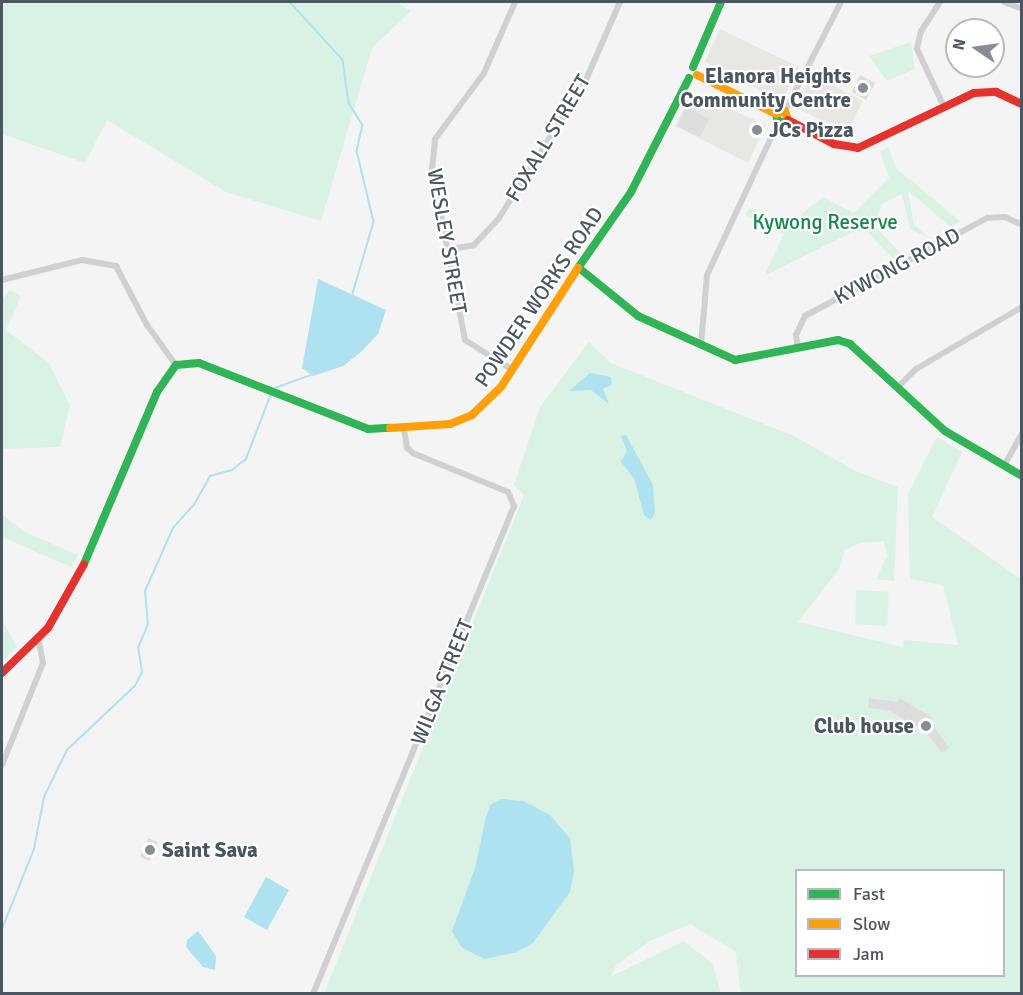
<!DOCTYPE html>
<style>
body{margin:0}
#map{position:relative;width:1023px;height:995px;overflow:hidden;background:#f4f4f4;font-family:Signika,sans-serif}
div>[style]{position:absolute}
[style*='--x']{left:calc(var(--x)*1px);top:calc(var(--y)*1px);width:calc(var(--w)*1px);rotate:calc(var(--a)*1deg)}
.commercial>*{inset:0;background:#e8e7e3}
.green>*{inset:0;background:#d9f2e3}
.water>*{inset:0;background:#aee2f0}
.stream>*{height:1.5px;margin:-0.75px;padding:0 0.75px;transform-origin:0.75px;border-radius:0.75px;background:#aee2f0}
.building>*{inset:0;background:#ddddde}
.street>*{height:6px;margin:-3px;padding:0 3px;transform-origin:3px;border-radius:3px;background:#ced0d2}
.fast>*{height:8px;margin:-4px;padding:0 4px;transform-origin:4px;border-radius:4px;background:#30b455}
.slow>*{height:8px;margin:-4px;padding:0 4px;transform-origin:4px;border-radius:4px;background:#ff9f0a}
.jam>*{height:8px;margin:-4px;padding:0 4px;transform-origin:4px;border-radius:4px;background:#e5322d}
.dots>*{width:16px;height:16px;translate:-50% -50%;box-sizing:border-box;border:3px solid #fff;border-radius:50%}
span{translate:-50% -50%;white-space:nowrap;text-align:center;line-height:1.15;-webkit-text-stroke:4.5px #fff;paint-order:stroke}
.poi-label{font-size:21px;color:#4a5661;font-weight:700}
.right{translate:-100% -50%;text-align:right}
.left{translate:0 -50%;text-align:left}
.street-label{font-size:21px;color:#4a5661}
.park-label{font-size:21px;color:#17864f}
.frame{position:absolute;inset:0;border:3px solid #4a5661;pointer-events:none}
.legend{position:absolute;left:795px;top:869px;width:210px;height:108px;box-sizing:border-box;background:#fff;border:2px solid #b7bbc0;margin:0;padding:8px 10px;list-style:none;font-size:18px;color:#4a5661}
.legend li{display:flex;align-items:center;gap:12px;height:30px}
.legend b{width:30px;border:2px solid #b7bbc0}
.north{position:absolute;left:945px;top:18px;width:60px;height:60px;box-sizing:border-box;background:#fff;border:2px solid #b7bbc0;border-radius:50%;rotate:283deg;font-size:16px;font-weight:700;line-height:24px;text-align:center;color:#4a5661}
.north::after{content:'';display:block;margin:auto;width:21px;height:27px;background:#868d94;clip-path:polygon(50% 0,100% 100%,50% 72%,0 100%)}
</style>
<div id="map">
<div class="commercial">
<i style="clip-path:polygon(720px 29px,799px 67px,782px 101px,705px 62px)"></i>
<i style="clip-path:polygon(812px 75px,863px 101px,847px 133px,799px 109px,797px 104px)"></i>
<i style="clip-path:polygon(698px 95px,766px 125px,748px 163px,675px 126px,686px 103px)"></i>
</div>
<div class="green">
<i style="clip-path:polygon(2px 2px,397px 2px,411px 11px,372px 48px,321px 221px,226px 192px,107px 120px,85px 163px,2px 134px)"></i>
<i style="clip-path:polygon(911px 42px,915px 69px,887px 81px,869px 56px)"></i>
<i style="clip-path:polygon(888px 147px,897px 169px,960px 221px,951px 227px,908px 191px,914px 225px,930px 238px,910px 229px,902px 194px,882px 204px,874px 225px,902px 255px,893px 259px,863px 227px,764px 276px,784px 234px,745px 215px,750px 208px,787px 226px,823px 197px,854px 213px,889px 178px,880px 151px)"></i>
<i style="clip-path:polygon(11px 290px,21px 297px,6px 330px,49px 363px,70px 405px,60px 447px,2px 449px,2px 299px)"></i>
<i style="clip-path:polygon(evenodd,589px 342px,611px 363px,794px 436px,856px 471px,898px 487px,894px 581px,876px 579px,887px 556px,884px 541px,860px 543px,844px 550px,840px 568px,798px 622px,903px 647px,904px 640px,958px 645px,943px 585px,910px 579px,908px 494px,937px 437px,962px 452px,932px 517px,1021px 579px,1021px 993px,741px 993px,736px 952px,690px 924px,650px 941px,616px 965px,610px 977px,684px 941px,713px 964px,721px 993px,324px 994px,524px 495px,514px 485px,540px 407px,589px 342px,796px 870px,1004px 870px,1004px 976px,796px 976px,796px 870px)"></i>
<i style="clip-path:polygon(2px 514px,23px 531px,78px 555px,71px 567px,2px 537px)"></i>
<i style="clip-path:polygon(856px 590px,889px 592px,887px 626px,855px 624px)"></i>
<i style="clip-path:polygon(2px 620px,17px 647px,2px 662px)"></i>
</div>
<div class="water">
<i style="clip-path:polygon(318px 279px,386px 310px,378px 334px,362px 351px,343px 366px,313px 376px,302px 368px)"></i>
<i style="clip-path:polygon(590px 373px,611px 377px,612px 385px,603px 389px,609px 404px,591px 390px,569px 391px)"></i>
<i style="clip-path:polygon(626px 435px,653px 485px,655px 513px,651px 520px,644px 515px,634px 478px,621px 462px,627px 451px,621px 436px)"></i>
<i style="clip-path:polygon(501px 799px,523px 801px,550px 815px,570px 838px,574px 872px,570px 892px,533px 943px,517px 952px,485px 959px,462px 948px,452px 931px,475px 868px,486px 817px,490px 805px)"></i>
<i style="clip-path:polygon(266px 877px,289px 890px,267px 930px,244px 917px)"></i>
<i style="clip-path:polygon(198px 931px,216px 956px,215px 970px,203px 967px,186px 947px,187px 940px)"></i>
</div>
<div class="stream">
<i style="--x:290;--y:2;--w:79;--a:47.6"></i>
<i style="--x:343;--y:60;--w:43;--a:82.1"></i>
<i style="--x:349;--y:103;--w:26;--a:58"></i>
<i style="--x:363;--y:125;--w:27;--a:103"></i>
<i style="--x:357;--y:151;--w:73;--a:76.5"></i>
<i style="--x:374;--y:222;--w:75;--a:106.3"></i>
<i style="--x:275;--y:388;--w:38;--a:-20"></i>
<i style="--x:2;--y:929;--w:86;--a:-68.2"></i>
<i style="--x:34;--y:849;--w:53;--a:-79.1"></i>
<i style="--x:44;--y:797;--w:52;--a:-63.9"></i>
<i style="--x:67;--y:750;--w:93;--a:-43.3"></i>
<i style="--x:135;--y:686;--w:16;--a:-63"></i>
<i style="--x:142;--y:672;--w:24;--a:-99"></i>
<i style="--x:138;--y:648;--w:25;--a:-67"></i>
<i style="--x:148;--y:625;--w:34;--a:-95"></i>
<i style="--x:145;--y:591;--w:69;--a:-66"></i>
<i style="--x:173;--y:528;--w:31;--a:-48"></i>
<i style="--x:194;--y:505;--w:33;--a:-61"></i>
<i style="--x:210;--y:476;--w:23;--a:-15"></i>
<i style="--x:232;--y:470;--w:18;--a:-38"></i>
<i style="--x:246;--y:459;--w:70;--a:-69"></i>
</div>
<div class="building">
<i style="clip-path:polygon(860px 75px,875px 83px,866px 100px,852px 92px)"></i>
<i style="clip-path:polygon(686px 107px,709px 119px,700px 137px,677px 126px)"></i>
<i style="clip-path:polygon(869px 698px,897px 702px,899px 698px,932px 717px,930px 721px,949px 748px,942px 753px,924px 730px,912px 723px,909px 729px,900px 724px,904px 719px,890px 711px,868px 708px)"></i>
<i style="clip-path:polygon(148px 838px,157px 842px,158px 848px,149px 861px,140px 857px)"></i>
</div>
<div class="street">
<i style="--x:940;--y:2;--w:35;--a:123"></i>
<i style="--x:921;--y:31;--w:18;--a:103"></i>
<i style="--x:917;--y:49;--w:64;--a:65"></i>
<i style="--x:1004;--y:2;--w:19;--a:21"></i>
<i style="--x:785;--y:111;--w:123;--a:-62.8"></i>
<i style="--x:450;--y:249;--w:24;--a:-9"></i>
<i style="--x:474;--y:245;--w:37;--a:-47"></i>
<i style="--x:499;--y:218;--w:161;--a:-57.7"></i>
<i style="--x:585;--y:82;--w:87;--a:-66.4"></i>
<i style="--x:2;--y:280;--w:82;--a:-14"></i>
<i style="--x:82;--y:260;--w:35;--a:10"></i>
<i style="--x:116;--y:266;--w:67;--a:62.3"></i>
<i style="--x:147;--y:325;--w:49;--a:54.1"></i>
<i style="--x:701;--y:344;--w:69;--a:-85"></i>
<i style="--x:707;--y:275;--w:168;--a:-65"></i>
<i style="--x:798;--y:348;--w:13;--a:-99"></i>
<i style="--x:796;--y:335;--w:21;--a:-65"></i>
<i style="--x:805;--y:316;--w:207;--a:-28.3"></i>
<i style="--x:987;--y:218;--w:18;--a:-3"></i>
<i style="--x:1005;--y:217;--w:19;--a:25"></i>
<i style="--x:511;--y:369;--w:54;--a:-147.8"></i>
<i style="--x:465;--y:340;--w:174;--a:-100.9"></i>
<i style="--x:432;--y:169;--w:30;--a:-84"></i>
<i style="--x:435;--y:139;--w:82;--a:-53.4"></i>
<i style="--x:484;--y:73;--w:77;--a:-66.4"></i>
<i style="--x:900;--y:385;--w:23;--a:-45"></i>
<i style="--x:916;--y:369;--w:123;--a:-30.3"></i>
<i style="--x:1004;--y:466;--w:38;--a:-61"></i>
<i style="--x:2;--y:765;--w:110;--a:-68.1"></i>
<i style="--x:43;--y:663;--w:25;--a:-101"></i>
<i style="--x:313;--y:994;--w:528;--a:-67.61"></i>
<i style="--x:514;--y:506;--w:15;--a:-113"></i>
<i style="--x:508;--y:492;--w:103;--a:-157.7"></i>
<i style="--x:413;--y:453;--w:8;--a:-140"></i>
<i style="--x:407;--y:448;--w:19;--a:-99"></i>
</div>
<div class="fast">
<i style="--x:693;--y:67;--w:71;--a:-66.7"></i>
<i style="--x:776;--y:114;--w:9;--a:77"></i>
<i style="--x:778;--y:123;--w:10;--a:-17"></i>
<i style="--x:578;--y:268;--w:93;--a:-55.1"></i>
<i style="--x:631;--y:192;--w:128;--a:-63"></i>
<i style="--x:579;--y:268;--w:76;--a:39.1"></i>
<i style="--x:638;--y:316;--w:107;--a:24.4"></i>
<i style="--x:735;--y:360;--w:105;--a:-11"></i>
<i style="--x:838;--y:340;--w:13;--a:18"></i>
<i style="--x:850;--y:344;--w:129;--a:42.5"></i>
<i style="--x:945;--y:431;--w:89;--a:30.3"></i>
<i style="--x:84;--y:564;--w:187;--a:-67"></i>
<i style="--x:157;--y:392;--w:33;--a:-55"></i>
<i style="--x:176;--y:365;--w:23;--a:-5"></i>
<i style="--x:199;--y:363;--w:181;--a:21.3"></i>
<i style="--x:368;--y:429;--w:22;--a:-3"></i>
</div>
<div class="slow">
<i style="--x:697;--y:75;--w:88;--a:26.3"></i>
<i style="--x:776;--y:114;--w:9;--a:-18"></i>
<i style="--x:785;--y:111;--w:9;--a:72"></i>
<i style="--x:390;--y:428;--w:60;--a:-3.8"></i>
<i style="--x:450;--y:424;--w:24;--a:-22"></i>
<i style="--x:472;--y:415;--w:40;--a:-44"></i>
<i style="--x:501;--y:387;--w:142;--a:-57.1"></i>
</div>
<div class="jam">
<i style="--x:788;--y:120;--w:52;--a:27.6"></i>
<i style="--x:834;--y:144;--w:24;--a:9"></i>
<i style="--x:858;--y:148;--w:128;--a:-25.4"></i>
<i style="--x:974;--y:93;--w:22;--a:-3"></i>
<i style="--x:996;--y:92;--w:29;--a:25"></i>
<i style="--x:2;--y:673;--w:64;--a:-44.4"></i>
<i style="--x:48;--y:628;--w:73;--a:-60.6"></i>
</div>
<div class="dots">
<i style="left:863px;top:88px;background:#868d94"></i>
<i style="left:757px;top:130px;background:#868d94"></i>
<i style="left:926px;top:726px;background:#868d94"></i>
<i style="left:150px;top:850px;background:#868d94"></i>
</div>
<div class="poi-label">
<span class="right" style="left:851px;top:88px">Elanora Heights<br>Community Centre</span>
<span class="left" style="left:769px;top:130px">JCs Pizza</span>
<span class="right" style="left:914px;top:726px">Club house</span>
<span class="left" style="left:162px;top:850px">Saint Sava</span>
</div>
<div class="street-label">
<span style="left:548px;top:138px;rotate:-59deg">FOXALL STREET</span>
<span style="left:447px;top:241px;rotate:80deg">WESLEY STREET</span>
<span style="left:897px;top:266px;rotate:-28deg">KYWONG ROAD</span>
<span style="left:539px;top:297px;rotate:-56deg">POWDER WORKS ROAD</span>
<span style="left:442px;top:682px;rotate:-68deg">WILGA STREET</span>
</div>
<div class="park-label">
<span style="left:825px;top:222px">Kywong Reserve</span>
</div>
<div class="frame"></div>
<ul class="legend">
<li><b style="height:8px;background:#30b455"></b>Fast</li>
<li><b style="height:8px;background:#ff9f0a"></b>Slow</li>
<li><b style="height:8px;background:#e5322d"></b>Jam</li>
</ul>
<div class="north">N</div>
</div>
